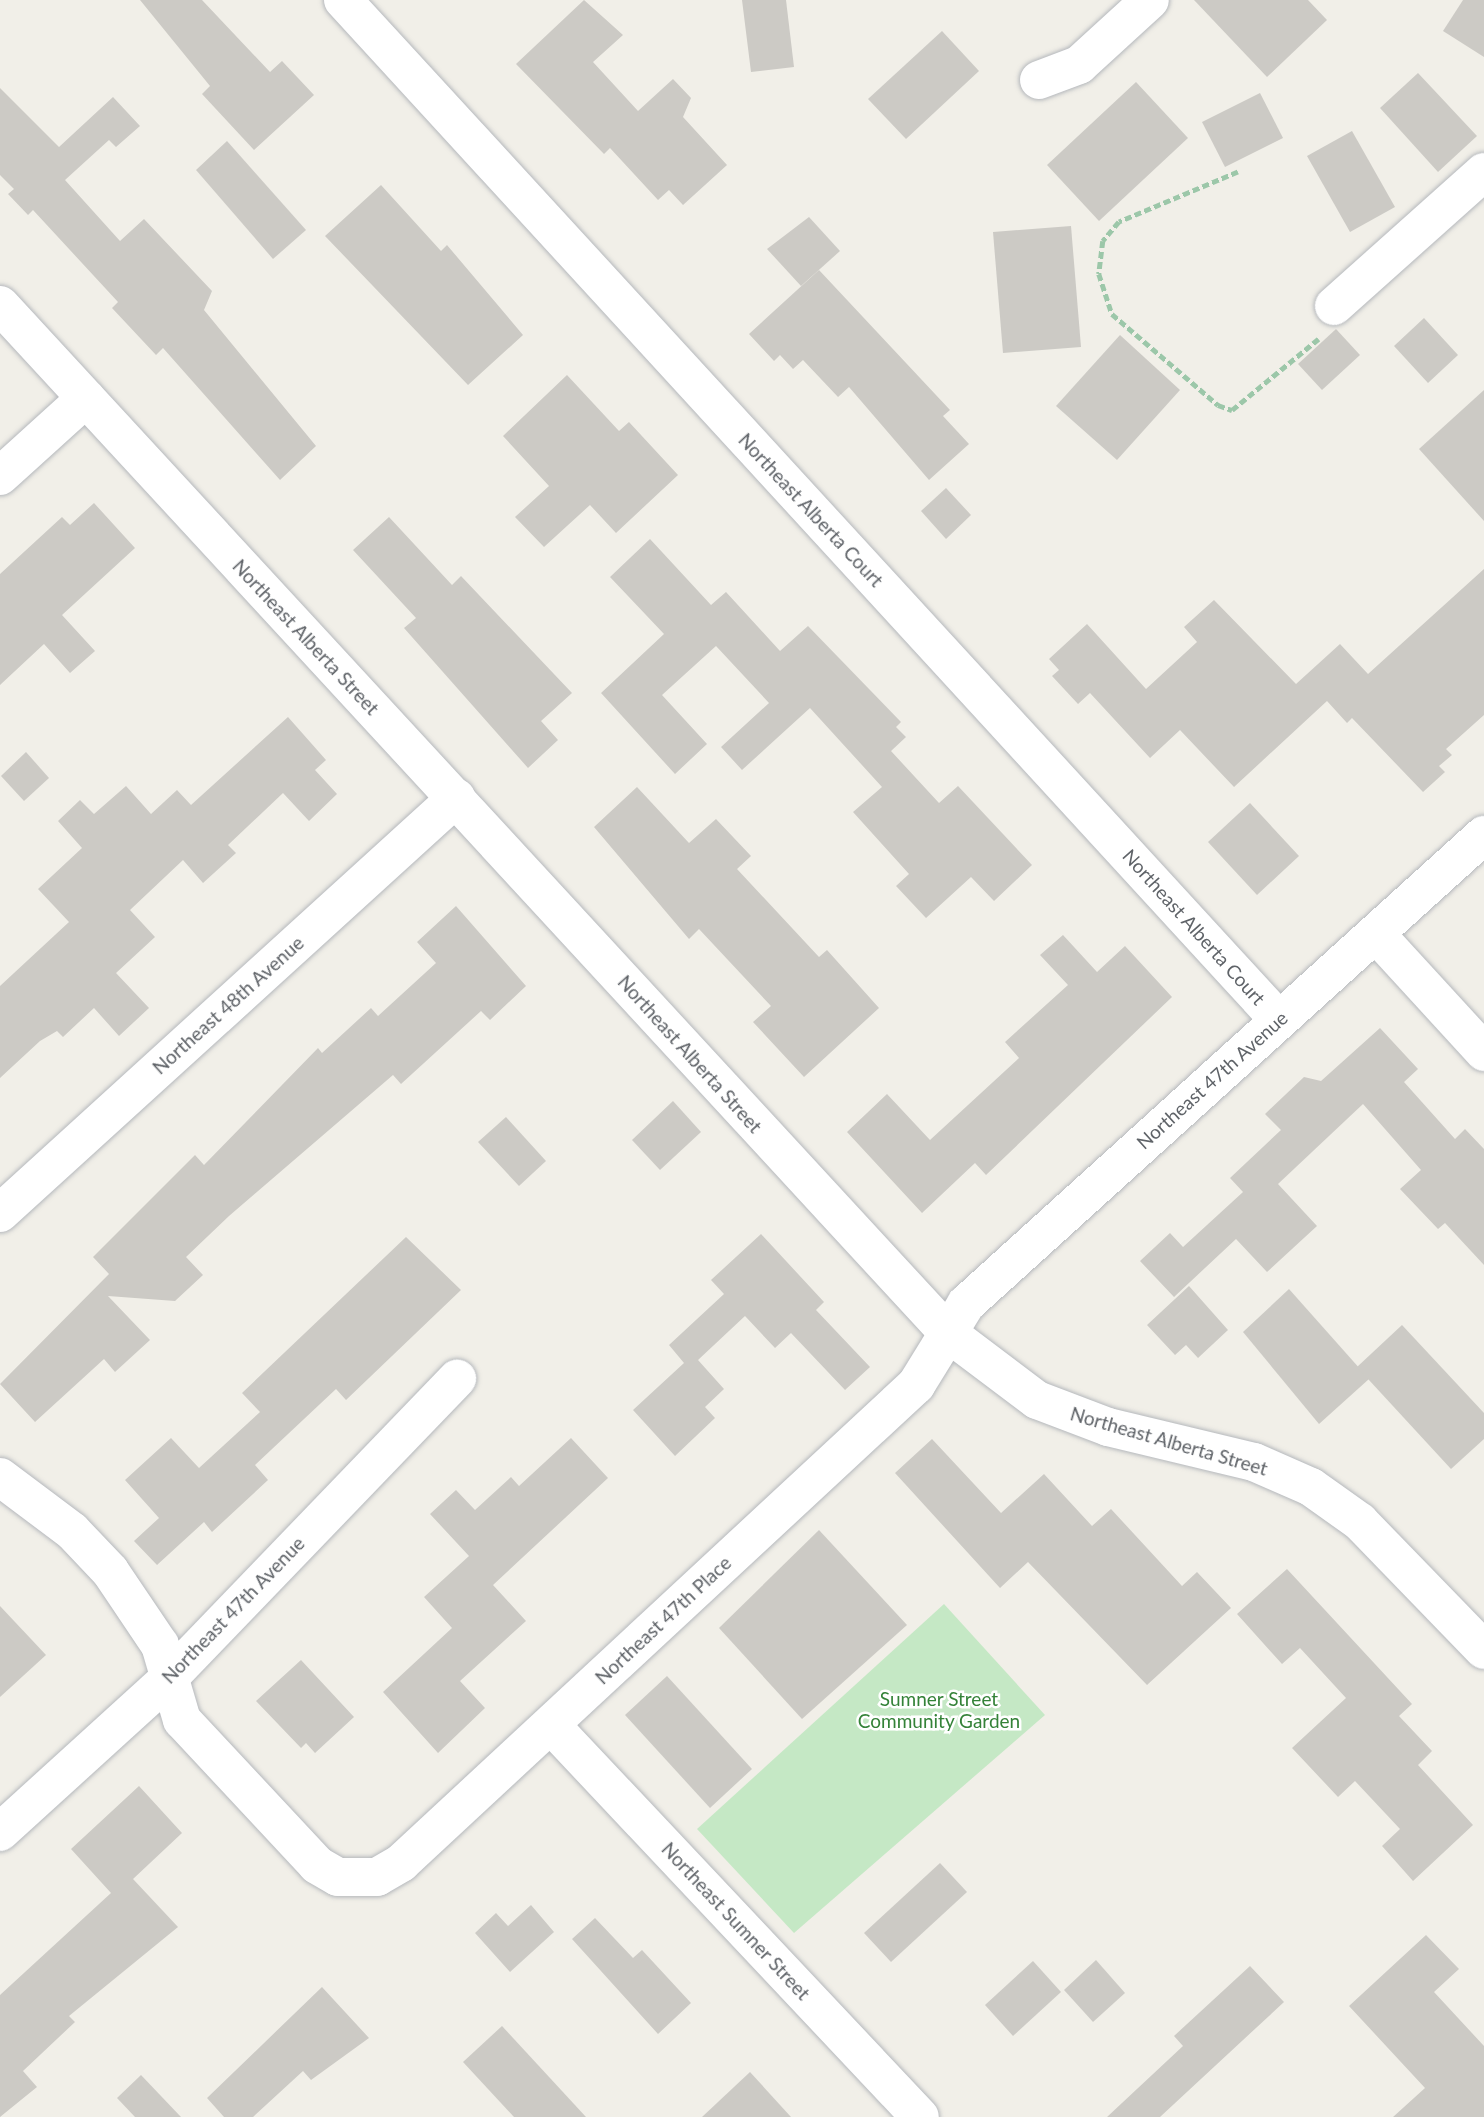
<!DOCTYPE html>
<style>
body{margin:0}
#map{position:relative;width:1484px;height:2117px;overflow:hidden;background:#f1efe8;font-family:Lato,sans-serif}
div>[style]{position:absolute}
[style*='--x']{left:calc(var(--x)*1px);top:calc(var(--y)*1px);width:calc(var(--w)*1px);rotate:calc(var(--a)*1deg)}
.green>*{inset:0;background:#c5e8c5}
.building>*{inset:0;background:#cccac5}
.path>*{height:4.5px;margin-top:-2.25px;transform-origin:0;background:repeating-linear-gradient(90deg,#9cc7a9 0 7px,transparent 0 10.5px)}
.roads{filter:drop-shadow(0 0 2px #b5b8bc) drop-shadow(0 0 2px #b5b8bc)}
.minor>*{height:38px;margin:-19px;padding:0 19px;transform-origin:19px;border-radius:19px;background:#fff}
span{translate:-50% -50%;white-space:nowrap;text-align:center;line-height:1.15;-webkit-text-stroke:5px #fff;paint-order:stroke}
.street-label{font-size:19px;color:#5f6368}
.park-label{font-size:19px;color:#348238}
</style>
<div id="map">
<div class="green">
<i style="clip-path:polygon(944px 1604px,1045px 1715px,794px 1933px,697px 1829px)"></i>
</div>
<div class="building">
<i style="clip-path:polygon(140px 0,202px 0,270px 72px,282px 61px,314px 95px,254px 150px,202px 94px,210px 86px)"></i>
<i style="clip-path:polygon(584px 0,623px 35px,593px 62px,638px 111px,673px 79px,691px 98px,683px 117px,727px 165px,683px 205px,669px 190px,658px 200px,610px 148px,604px 154px,516px 64px)"></i>
<i style="clip-path:polygon(742px 0,786px 0,794px 67px,751px 72px)"></i>
<i style="clip-path:polygon(1194px 0,1308px 0,1327px 20px,1267px 77px)"></i>
<i style="clip-path:polygon(1463px 0,1484px 0,1484px 57px,1443px 31px)"></i>
<i style="clip-path:polygon(942px 31px,979px 71px,906px 139px,868px 99px)"></i>
<i style="clip-path:polygon(1418px 73px,1477px 136px,1438px 172px,1380px 108px)"></i>
<i style="clip-path:polygon(1136px 82px,1188px 138px,1099px 221px,1047px 165px)"></i>
<i style="clip-path:polygon(0 88px,59px 147px,113px 97px,140px 126px,116px 147px,109px 140px,65px 180px,120px 241px,144px 219px,212px 291px,204px 310px,316px 446px,280px 480px,163px 348px,156px 355px,112px 308px,118px 302px,33px 210px,28px 215px,8px 194px,14px 189px,0 175px)"></i>
<i style="clip-path:polygon(1260px 93px,1283px 138px,1225px 167px,1202px 122px)"></i>
<i style="clip-path:polygon(1352px 131px,1395px 207px,1350px 232px,1307px 156px)"></i>
<i style="clip-path:polygon(227px 141px,306px 230px,273px 259px,196px 170px)"></i>
<i style="clip-path:polygon(381px 185px,441px 251px,447px 245px,523px 335px,468px 385px,325px 236px)"></i>
<i style="clip-path:polygon(809px 217px,840px 251px,801px 286px,767px 249px)"></i>
<i style="clip-path:polygon(1071px 226px,1081px 347px,1003px 353px,993px 232px)"></i>
<i style="clip-path:polygon(819px 270px,950px 410px,943px 416px,969px 444px,929px 480px,849px 387px,838px 397px,803px 360px,793px 369px,780px 355px,774px 361px,749px 334px)"></i>
<i style="clip-path:polygon(1424px 318px,1458px 355px,1428px 383px,1394px 346px)"></i>
<i style="clip-path:polygon(1336px 329px,1360px 355px,1322px 390px,1298px 364px)"></i>
<i style="clip-path:polygon(1120px 335px,1180px 390px,1117px 460px,1056px 406px)"></i>
<i style="clip-path:polygon(567px 375px,619px 431px,629px 422px,678px 475px,616px 533px,590px 505px,544px 547px,515px 517px,549px 486px,503px 436px)"></i>
<i style="clip-path:polygon(1484px 390px,1484px 521px,1419px 449px)"></i>
<i style="clip-path:polygon(946px 488px,971px 515px,946px 539px,921px 511px)"></i>
<i style="clip-path:polygon(94px 503px,135px 548px,62px 615px,95px 651px,70px 673px,44px 644px,0 685px,0 574px,62px 517px,70px 525px)"></i>
<i style="clip-path:polygon(389px 517px,452px 585px,461px 576px,572px 693px,541px 721px,558px 740px,528px 768px,404px 628px,416px 618px,353px 550px)"></i>
<i style="clip-path:polygon(650px 539px,711px 605px,726px 592px,780px 651px,808px 626px,901px 722px,896px 727px,906px 737px,891px 751px,939px 803px,958px 786px,1032px 865px,994px 901px,971px 877px,926px 918px,896px 886px,909px 874px,853px 812px,882px 787px,810px 708px,742px 770px,721px 747px,769px 703px,716px 646px,662px 695px,707px 744px,675px 774px,601px 693px,664px 634px,610px 577px)"></i>
<i style="clip-path:polygon(1484px 569px,1484px 715px,1446px 749px,1452px 755px,1439px 766px,1445px 772px,1423px 792px,1352px 718px,1347px 723px,1327px 701px,1234px 787px,1180px 730px,1150px 758px,1090px 693px,1078px 704px,1052px 676px,1059px 670px,1049px 659px,1087px 624px,1146px 689px,1197px 642px,1184px 627px,1214px 600px,1296px 684px,1340px 644px,1368px 674px)"></i>
<i style="clip-path:polygon(288px 717px,326px 760px,315px 770px,337px 794px,309px 821px,283px 793px,228px 845px,236px 853px,203px 883px,183px 860px,130px 910px,155px 937px,116px 973px,149px 1008px,119px 1036px,94px 1008px,63px 1037px,57px 1031px,40px 1041px,0 1078px,0 986px,69px 922px,38px 889px,82px 848px,58px 821px,80px 800px,94px 814px,126px 786px,151px 814px,177px 790px,191px 805px)"></i>
<i style="clip-path:polygon(26px 752px,49px 778px,24px 801px,1px 776px)"></i>
<i style="clip-path:polygon(637px 787px,689px 843px,716px 819px,751px 856px,737px 869px,819px 957px,827px 950px,879px 1008px,804px 1077px,753px 1022px,771px 1006px,699px 929px,689px 939px,594px 827px)"></i>
<i style="clip-path:polygon(1250px 803px,1299px 856px,1257px 895px,1208px 842px)"></i>
<i style="clip-path:polygon(456px 906px,526px 986px,490px 1020px,481px 1011px,401px 1084px,393px 1075px,229px 1216px,186px 1257px,203px 1275px,175px 1301px,108px 1296px,150px 1340px,115px 1372px,104px 1359px,35px 1422px,0 1384px,109px 1274px,93px 1257px,195px 1155px,204px 1165px,318px 1048px,322px 1053px,371px 1008px,378px 1016px,436px 963px,417px 942px)"></i>
<i style="clip-path:polygon(1063px 935px,1097px 972px,1125px 946px,1172px 997px,986px 1175px,975px 1163px,922px 1213px,847px 1132px,887px 1094px,930px 1140px,1019px 1058px,1005px 1042px,1068px 985px,1040px 955px)"></i>
<i style="clip-path:polygon(1380px 1028px,1418px 1069px,1404px 1082px,1455px 1139px,1465px 1129px,1484px 1149px,1484px 1265px,1445px 1223px,1438px 1229px,1400px 1189px,1421px 1170px,1363px 1104px,1278px 1184px,1317px 1226px,1267px 1272px,1236px 1239px,1174px 1297px,1140px 1261px,1170px 1233px,1183px 1247px,1243px 1192px,1230px 1178px,1281px 1130px,1265px 1114px,1304px 1077px,1321px 1081px)"></i>
<i style="clip-path:polygon(673px 1101px,701px 1132px,660px 1170px,632px 1140px)"></i>
<i style="clip-path:polygon(506px 1117px,546px 1161px,519px 1186px,478px 1142px)"></i>
<i style="clip-path:polygon(761px 1234px,824px 1302px,816px 1310px,870px 1367px,845px 1390px,791px 1333px,775px 1348px,745px 1316px,698px 1360px,724px 1389px,705px 1407px,715px 1418px,675px 1456px,633px 1410px,684px 1363px,669px 1345px,724px 1294px,711px 1280px)"></i>
<i style="clip-path:polygon(406px 1237px,461px 1290px,346px 1400px,336px 1389px,255px 1465px,268px 1480px,212px 1532px,204px 1522px,157px 1565px,134px 1541px,159px 1518px,125px 1480px,171px 1438px,199px 1468px,260px 1412px,242px 1393px)"></i>
<i style="clip-path:polygon(1189px 1286px,1228px 1330px,1198px 1358px,1186px 1345px,1175px 1355px,1147px 1325px)"></i>
<i style="clip-path:polygon(1289px 1289px,1369px 1379px,1319px 1424px,1243px 1332px)"></i>
<i style="clip-path:polygon(1402px 1325px,1484px 1413px,1484px 1439px,1451px 1469px,1357px 1367px)"></i>
<i style="clip-path:polygon(571px 1438px,608px 1478px,493px 1585px,526px 1621px,460px 1681px,485px 1708px,438px 1753px,383px 1692px,452px 1628px,424px 1597px,469px 1556px,430px 1514px,456px 1490px,475px 1510px,511px 1477px,519px 1486px)"></i>
<i style="clip-path:polygon(932px 1439px,1001px 1513px,1044px 1474px,1092px 1526px,1111px 1509px,1182px 1586px,1197px 1572px,1231px 1608px,1147px 1685px,1028px 1562px,1000px 1588px,895px 1473px)"></i>
<i style="clip-path:polygon(819px 1530px,907px 1625px,802px 1719px,719px 1628px)"></i>
<i style="clip-path:polygon(1287px 1569px,1412px 1704px,1399px 1716px,1432px 1751px,1418px 1765px,1473px 1825px,1413px 1881px,1382px 1846px,1400px 1829px,1355px 1781px,1338px 1797px,1292px 1748px,1346px 1698px,1300px 1648px,1282px 1664px,1237px 1614px)"></i>
<i style="clip-path:polygon(0 1606px,46px 1655px,0 1697px)"></i>
<i style="clip-path:polygon(301px 1660px,354px 1717px,315px 1753px,306px 1743px,301px 1748px,256px 1701px)"></i>
<i style="clip-path:polygon(667px 1676px,752px 1769px,710px 1808px,625px 1715px)"></i>
<i style="clip-path:polygon(139px 1786px,182px 1833px,133px 1879px,178px 1927px,69px 2016px,75px 2022px,23px 2071px,37px 2087px,0 2117px,0 1995px,111px 1893px,71px 1849px)"></i>
<i style="clip-path:polygon(940px 1863px,967px 1892px,891px 1962px,864px 1933px)"></i>
<i style="clip-path:polygon(531px 1905px,554px 1932px,510px 1972px,475px 1933px,496px 1913px,508px 1926px)"></i>
<i style="clip-path:polygon(595px 1918px,633px 1958px,642px 1950px,691px 2003px,658px 2034px,572px 1939px)"></i>
<i style="clip-path:polygon(1426px 1935px,1459px 1969px,1434px 1992px,1484px 2046px,1484px 2117px,1393px 2117px,1425px 2088px,1349px 2006px)"></i>
<i style="clip-path:polygon(1096px 1960px,1125px 1993px,1093px 2022px,1064px 1990px)"></i>
<i style="clip-path:polygon(1033px 1961px,1061px 1992px,1013px 2036px,985px 2005px)"></i>
<i style="clip-path:polygon(1250px 1966px,1284px 2002px,1160px 2117px,1107px 2117px,1183px 2046px,1174px 2036px)"></i>
<i style="clip-path:polygon(322px 1987px,369px 2038px,311px 2080px,303px 2071px,253px 2117px,224px 2117px,207px 2098px)"></i>
<i style="clip-path:polygon(502px 2026px,586px 2117px,514px 2117px,463px 2062px)"></i>
<i style="clip-path:polygon(750px 2072px,791px 2117px,702px 2117px)"></i>
<i style="clip-path:polygon(141px 2075px,181px 2117px,135px 2117px,117px 2098px)"></i>
</div>
<div class="path">
<i style="--x:1238;--y:172;--w:129;--a:157.2"></i>
<i style="--x:1119;--y:222;--w:25;--a:130"></i>
<i style="--x:1103;--y:241;--w:33;--a:97"></i>
<i style="--x:1099;--y:274;--w:42;--a:72"></i>
<i style="--x:1112;--y:314;--w:140;--a:40.6"></i>
<i style="--x:1218;--y:405;--w:15;--a:20"></i>
<i style="--x:1232;--y:410;--w:112;--a:-39.5"></i>
</div>
<div class="roads">
<div class="minor">
<i style="--x:343;--y:0;--w:1384;--a:47.46"></i>
<i style="--x:1039;--y:80;--w:43;--a:-20.6"></i>
<i style="--x:1079;--y:65;--w:96;--a:-42.5"></i>
<i style="--x:0;--y:305;--w:1398;--a:47.32"></i>
<i style="--x:948;--y:1333;--w:111;--a:37"></i>
<i style="--x:1037;--y:1400;--w:76;--a:20.8"></i>
<i style="--x:1108;--y:1427;--w:150;--a:13.5"></i>
<i style="--x:1254;--y:1462;--w:62;--a:23.7"></i>
<i style="--x:1311;--y:1487;--w:60;--a:35.5"></i>
<i style="--x:1360;--y:1522;--w:178;--a:45.9"></i>
<i style="--x:1334;--y:306;--w:201;--a:-41.8"></i>
<i style="--x:0;--y:476;--w:116;--a:-42.2"></i>
<i style="--x:1376;--y:934;--w:160;--a:47.5"></i>
<i style="--x:0;--y:1213;--w:617;--a:-42.3"></i>
<i style="--x:0;--y:1477;--w:90;--a:36.9"></i>
<i style="--x:72;--y:1531;--w:55;--a:46.5"></i>
<i style="--x:110;--y:1571;--w:89;--a:56"></i>
<i style="--x:160;--y:1645;--w:78;--a:73.7"></i>
<i style="--x:182;--y:1720;--w:198;--a:47"></i>
<i style="--x:317;--y:1865;--w:24;--a:30"></i>
<i style="--x:338;--y:1877;--w:39;--a:0"></i>
<i style="--x:377;--y:1877;--w:28;--a:-30"></i>
<i style="--x:401;--y:1863;--w:703;--a:-42.87"></i>
<i style="--x:916;--y:1385;--w:95;--a:-58.3"></i>
<i style="--x:966;--y:1304;--w:699;--a:-42.16"></i>
<i style="--x:551;--y:1725;--w:538;--a:46.73"></i>
<i style="--x:0;--y:1832;--w:227;--a:-42.3"></i>
<i style="--x:168;--y:1679;--w:417;--a:-46.1"></i>
</div>
</div>
<div class="street-label">
<span style="left:811px;top:510px;rotate:47deg">Northeast Alberta Court</span>
<span style="left:306px;top:637px;rotate:47deg">Northeast Alberta Street</span>
<span style="left:1194px;top:927px;rotate:48deg">Northeast Alberta Court</span>
<span style="left:228px;top:1005px;rotate:-42deg">Northeast 48th Avenue</span>
<span style="left:690px;top:1054px;rotate:48deg">Northeast Alberta Street</span>
<span style="left:1212px;top:1080px;rotate:-42deg">Northeast 47th Avenue</span>
<span style="left:1169px;top:1441px;rotate:16deg">Northeast Alberta Street</span>
<span style="left:233px;top:1610px;rotate:-46deg">Northeast 47th Avenue</span>
<span style="left:663px;top:1620px;rotate:-43deg">Northeast 47th Place</span>
<span style="left:736px;top:1921px;rotate:47deg">Northeast Sumner Street</span>
</div>
<div class="park-label">
<span style="left:939px;top:1710px">Sumner Street<br>Community Garden</span>
</div>
</div>
